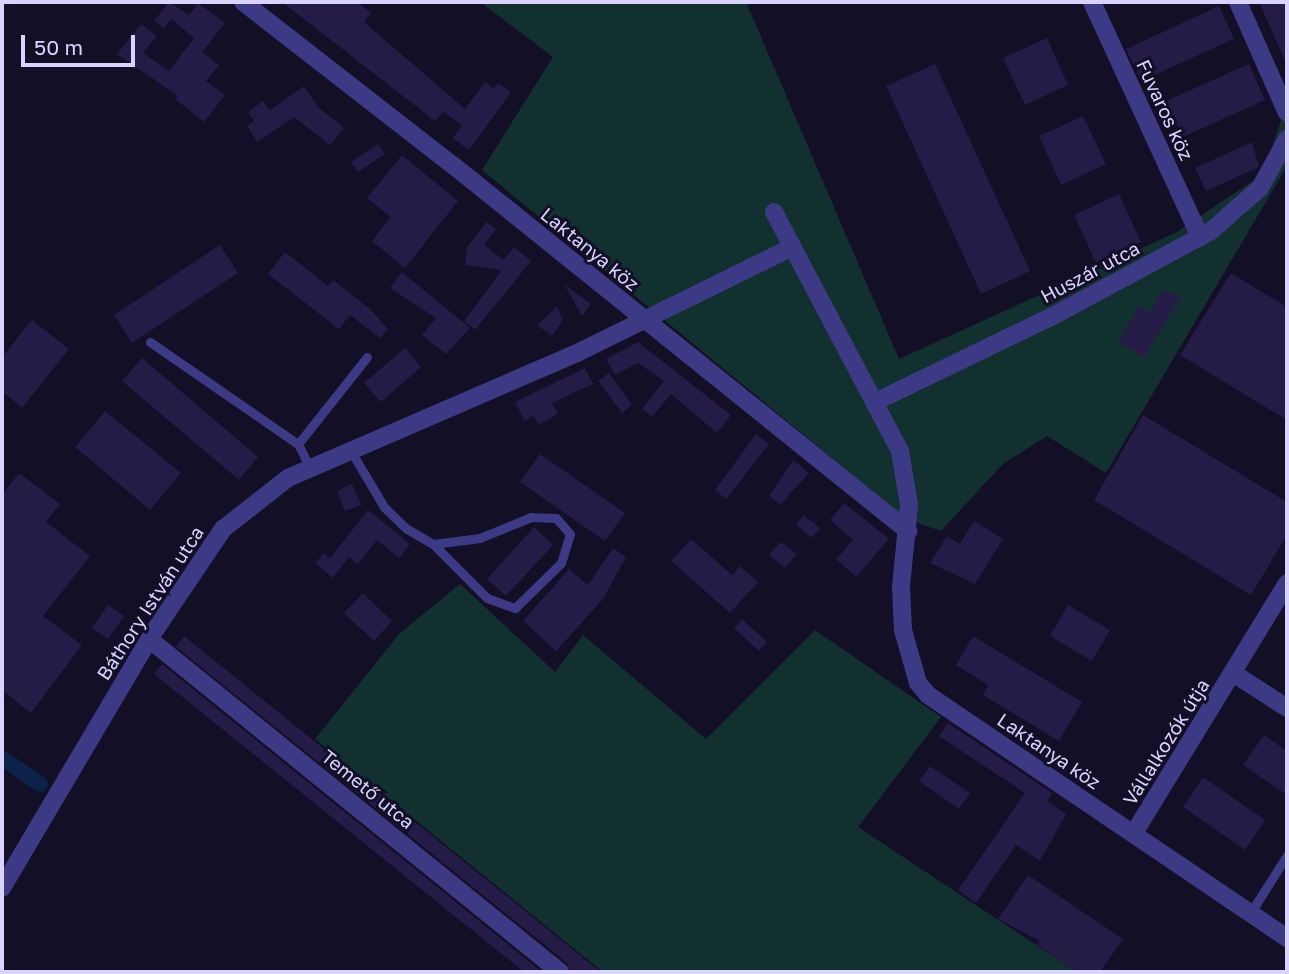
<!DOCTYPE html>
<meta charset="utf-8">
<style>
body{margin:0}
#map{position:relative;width:1289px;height:974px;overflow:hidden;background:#130f26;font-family:"Golos Text",sans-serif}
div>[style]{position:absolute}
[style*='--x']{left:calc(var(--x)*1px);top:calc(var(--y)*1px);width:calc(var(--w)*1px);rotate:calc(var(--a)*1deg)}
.green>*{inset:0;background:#12302f}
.canal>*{height:16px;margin:-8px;padding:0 8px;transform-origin:8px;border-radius:8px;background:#0c2248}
.building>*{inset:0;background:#241b47}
.service>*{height:9px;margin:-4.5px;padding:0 4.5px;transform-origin:4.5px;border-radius:4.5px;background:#3d3a85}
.minor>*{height:18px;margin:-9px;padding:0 9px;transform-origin:9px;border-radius:9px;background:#3d3a85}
span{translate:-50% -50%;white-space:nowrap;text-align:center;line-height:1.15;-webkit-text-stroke:6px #130f26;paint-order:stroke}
.street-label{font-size:19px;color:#d9d4ff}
.frame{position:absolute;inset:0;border:4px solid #d9d4ff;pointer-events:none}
.scale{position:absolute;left:21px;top:35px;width:114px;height:32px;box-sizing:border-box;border:4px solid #d9d4ff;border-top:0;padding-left:9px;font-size:21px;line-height:24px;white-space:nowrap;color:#d9d4ff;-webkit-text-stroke:5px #130f26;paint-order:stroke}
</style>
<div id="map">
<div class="green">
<i style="clip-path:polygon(480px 2px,746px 2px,899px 359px,1175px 233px,1263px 174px,1282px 117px,1287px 120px,1287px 166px,1106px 473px,1047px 436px,1003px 464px,941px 531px,906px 519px,482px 170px,553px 57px)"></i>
<i style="clip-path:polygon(460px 584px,555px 672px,583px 635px,706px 739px,815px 630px,941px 717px,858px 827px,1077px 972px,603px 972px,315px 739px,399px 634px)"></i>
</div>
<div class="canal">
<i style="--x:2;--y:758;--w:46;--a:34.4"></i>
</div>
<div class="building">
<i style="clip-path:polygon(169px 2px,189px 15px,198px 3px,225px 23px,202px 52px,219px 65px,206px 81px,225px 95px,204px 122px,175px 99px,178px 96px,117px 54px,141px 24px,157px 36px,143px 53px,169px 71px,194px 38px,171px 19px,164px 28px,154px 21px)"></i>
<i style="clip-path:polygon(282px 2px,357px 2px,371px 13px,364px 22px,465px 109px,485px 82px,494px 89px,498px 83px,511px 92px,469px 150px,453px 138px,462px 125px,443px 112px,435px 121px)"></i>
<i style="clip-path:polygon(1259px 2px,1287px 2px,1287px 65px)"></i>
<i style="clip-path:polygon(1219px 6px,1234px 39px,1141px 81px,1126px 49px)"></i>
<i style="clip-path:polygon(1047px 38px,1068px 85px,1025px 105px,1003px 58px)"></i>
<i style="clip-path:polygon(935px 64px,1030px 271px,981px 294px,886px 86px)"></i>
<i style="clip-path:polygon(1249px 64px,1265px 100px,1183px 137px,1166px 101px)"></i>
<i style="clip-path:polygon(304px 86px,318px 107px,344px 128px,330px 145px,294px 117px,257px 142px,247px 126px,254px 121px,248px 112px,263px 101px,270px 110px)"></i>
<i style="clip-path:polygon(1083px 116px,1106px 164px,1061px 185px,1039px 136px)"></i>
<i style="clip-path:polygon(1252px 142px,1259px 167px,1206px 191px,1195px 168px)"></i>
<i style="clip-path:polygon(378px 144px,385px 154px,358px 172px,351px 162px)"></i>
<i style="clip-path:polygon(402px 155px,458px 201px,405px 268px,372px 241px,391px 217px,367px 198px)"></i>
<i style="clip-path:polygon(1119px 194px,1141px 242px,1096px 263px,1074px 215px)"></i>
<i style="clip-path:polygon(487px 222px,496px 229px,484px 245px,504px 260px,514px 247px,531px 261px,475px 330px,464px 321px,502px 270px,465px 265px,467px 247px)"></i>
<i style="clip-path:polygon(220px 245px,238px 273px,132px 343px,114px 315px)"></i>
<i style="clip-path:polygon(285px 252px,328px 286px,333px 280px,370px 309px,388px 329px,380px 338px,350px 315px,339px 329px,268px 274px)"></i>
<i style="clip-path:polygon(402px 272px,470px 328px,446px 354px,422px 335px,436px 318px,390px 288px)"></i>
<i style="clip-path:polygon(1231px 273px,1287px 307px,1287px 420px,1180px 355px)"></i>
<i style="clip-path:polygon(564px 284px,591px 304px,582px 316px)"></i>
<i style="clip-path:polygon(1164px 289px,1180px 298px,1144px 357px,1118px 342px,1140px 306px,1150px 313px)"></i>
<i style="clip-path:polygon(557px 306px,563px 320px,552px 336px,537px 325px)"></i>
<i style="clip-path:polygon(32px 320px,69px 349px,22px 408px,2px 391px,2px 357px)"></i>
<i style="clip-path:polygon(638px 342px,731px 415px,717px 433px,671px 394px,652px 417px,642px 409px,664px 381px,638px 363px,615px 375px,606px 359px)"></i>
<i style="clip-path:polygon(405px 348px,421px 367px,381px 402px,364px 383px)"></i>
<i style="clip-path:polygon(142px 358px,258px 457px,239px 480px,122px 381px)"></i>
<i style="clip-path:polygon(585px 368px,593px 384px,552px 403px,558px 414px,538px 425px,534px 416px,525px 421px,515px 402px)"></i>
<i style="clip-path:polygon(609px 373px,632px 405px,622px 413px,598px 381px)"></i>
<i style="clip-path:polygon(105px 411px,181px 473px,150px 510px,75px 447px)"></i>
<i style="clip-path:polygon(1143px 415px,1287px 502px,1287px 535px,1251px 595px,1094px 500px)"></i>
<i style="clip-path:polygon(756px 434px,769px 444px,726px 499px,715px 490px)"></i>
<i style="clip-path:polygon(540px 454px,625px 513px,605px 541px,520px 482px)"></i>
<i style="clip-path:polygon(793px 460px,809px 473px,780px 505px,769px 496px)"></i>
<i style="clip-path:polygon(19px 473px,60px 504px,46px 522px,90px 556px,43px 616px,82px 645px,31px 713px,2px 690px,2px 495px)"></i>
<i style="clip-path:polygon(352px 484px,361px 505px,345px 511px,337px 491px)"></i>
<i style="clip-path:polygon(844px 503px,889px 539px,856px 577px,836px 559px,853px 540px,830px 520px)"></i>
<i style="clip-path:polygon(368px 510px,410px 544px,399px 558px,377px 540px,358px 564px,349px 557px,333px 578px,315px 563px,324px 553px,330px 558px)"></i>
<i style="clip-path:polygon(804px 515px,820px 528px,811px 538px,796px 524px)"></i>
<i style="clip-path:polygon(974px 521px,1003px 539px,975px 584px,930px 563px,947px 536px,960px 544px)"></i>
<i style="clip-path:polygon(534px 527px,553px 545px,506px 596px,487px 579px)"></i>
<i style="clip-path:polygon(691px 539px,732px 575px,740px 566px,758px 582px,730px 613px,671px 561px)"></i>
<i style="clip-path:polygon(781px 542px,797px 554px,785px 568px,769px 555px)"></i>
<i style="clip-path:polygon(613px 548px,626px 557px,603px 599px,556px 651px,523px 621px,569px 569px,588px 585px)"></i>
<i style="clip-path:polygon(363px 593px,392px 621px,374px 641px,344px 613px)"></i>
<i style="clip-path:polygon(108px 605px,124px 616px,108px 639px,92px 628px)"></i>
<i style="clip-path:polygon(1068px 605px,1110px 630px,1092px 661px,1050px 636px)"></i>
<i style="clip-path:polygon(742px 619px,767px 642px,759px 651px,734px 628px)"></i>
<i style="clip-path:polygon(184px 636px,601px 972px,571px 972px,567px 963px,176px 647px)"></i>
<i style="clip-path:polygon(973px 636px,1082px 702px,1059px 741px,983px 695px,988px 685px,956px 665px)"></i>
<i style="clip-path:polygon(162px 664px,542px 972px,524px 972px,154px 674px)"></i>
<i style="clip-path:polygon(948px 723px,1052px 793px,1047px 801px,1066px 814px,1040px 861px,1016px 845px,976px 903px,958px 890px,1025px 793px,939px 736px)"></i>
<i style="clip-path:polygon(1264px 735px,1287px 751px,1287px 795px,1243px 765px)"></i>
<i style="clip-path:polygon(930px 766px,970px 793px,959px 809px,919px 781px)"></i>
<i style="clip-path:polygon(1203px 777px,1265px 820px,1245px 850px,1183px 807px)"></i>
<i style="clip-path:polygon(1028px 875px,1123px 939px,1100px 972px,1077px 972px,1037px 945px,1040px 941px,998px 919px)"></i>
</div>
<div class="service">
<i style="--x:150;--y:342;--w:180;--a:34.6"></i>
<i style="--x:298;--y:444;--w:28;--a:63"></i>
<i style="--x:298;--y:444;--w:111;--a:-51.6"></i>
<i style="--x:352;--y:453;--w:63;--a:59.3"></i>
<i style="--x:384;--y:507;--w:32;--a:44"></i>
<i style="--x:407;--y:529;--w:30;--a:30"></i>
<i style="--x:433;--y:544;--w:76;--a:45"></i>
<i style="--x:487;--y:598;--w:30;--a:20"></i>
<i style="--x:515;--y:608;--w:64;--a:-44.4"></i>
<i style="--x:561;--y:563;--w:30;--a:-73"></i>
<i style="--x:570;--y:534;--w:21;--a:-131"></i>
<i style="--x:556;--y:518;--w:25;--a:-178"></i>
<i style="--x:531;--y:517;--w:55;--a:157.6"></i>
<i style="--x:480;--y:538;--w:47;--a:172.7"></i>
<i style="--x:1251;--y:912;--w:67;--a:-57.7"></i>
</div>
<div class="minor">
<i style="--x:243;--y:2;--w:267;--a:37.9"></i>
<i style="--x:454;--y:166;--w:583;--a:38.8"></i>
<i style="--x:1092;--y:2;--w:259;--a:65.3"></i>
<i style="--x:1238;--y:2;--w:121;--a:66.2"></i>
<i style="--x:774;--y:212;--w:270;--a:62.2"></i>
<i style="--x:900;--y:451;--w:55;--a:80.5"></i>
<i style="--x:909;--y:505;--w:82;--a:95.6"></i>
<i style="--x:901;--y:587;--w:43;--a:87.3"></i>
<i style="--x:903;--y:630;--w:55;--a:74.2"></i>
<i style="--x:918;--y:683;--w:16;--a:50"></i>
<i style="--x:928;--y:695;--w:434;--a:34.1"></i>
<i style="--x:877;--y:401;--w:195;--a:-25.8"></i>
<i style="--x:1053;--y:316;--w:179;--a:-28.3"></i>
<i style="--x:1211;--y:231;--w:65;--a:-41.3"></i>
<i style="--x:1260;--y:188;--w:56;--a:-61.1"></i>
<i style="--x:149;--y:639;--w:529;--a:39.02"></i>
<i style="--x:1233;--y:673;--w:64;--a:32.9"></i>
<i style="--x:1134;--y:833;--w:293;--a:-58.5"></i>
<i style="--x:2;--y:888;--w:289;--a:-59.4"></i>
<i style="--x:149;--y:639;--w:133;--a:-56.1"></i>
<i style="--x:223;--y:529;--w:83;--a:-38.1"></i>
<i style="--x:288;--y:478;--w:315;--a:-23.4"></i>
<i style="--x:577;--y:353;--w:237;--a:-26.2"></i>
</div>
<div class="street-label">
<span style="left:1165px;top:110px;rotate:65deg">Fuvaros köz</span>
<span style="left:590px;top:249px;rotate:39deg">Laktanya köz</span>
<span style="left:1090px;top:272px;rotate:-28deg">Huszár utca</span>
<span style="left:150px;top:603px;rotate:-57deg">Báthory István utca</span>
<span style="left:1166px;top:742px;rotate:-58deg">Vállalkozók útja</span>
<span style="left:1049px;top:751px;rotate:34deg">Laktanya köz</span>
<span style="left:368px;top:789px;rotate:39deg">Temető utca</span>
</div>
<div class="frame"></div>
<div class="scale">50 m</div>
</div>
